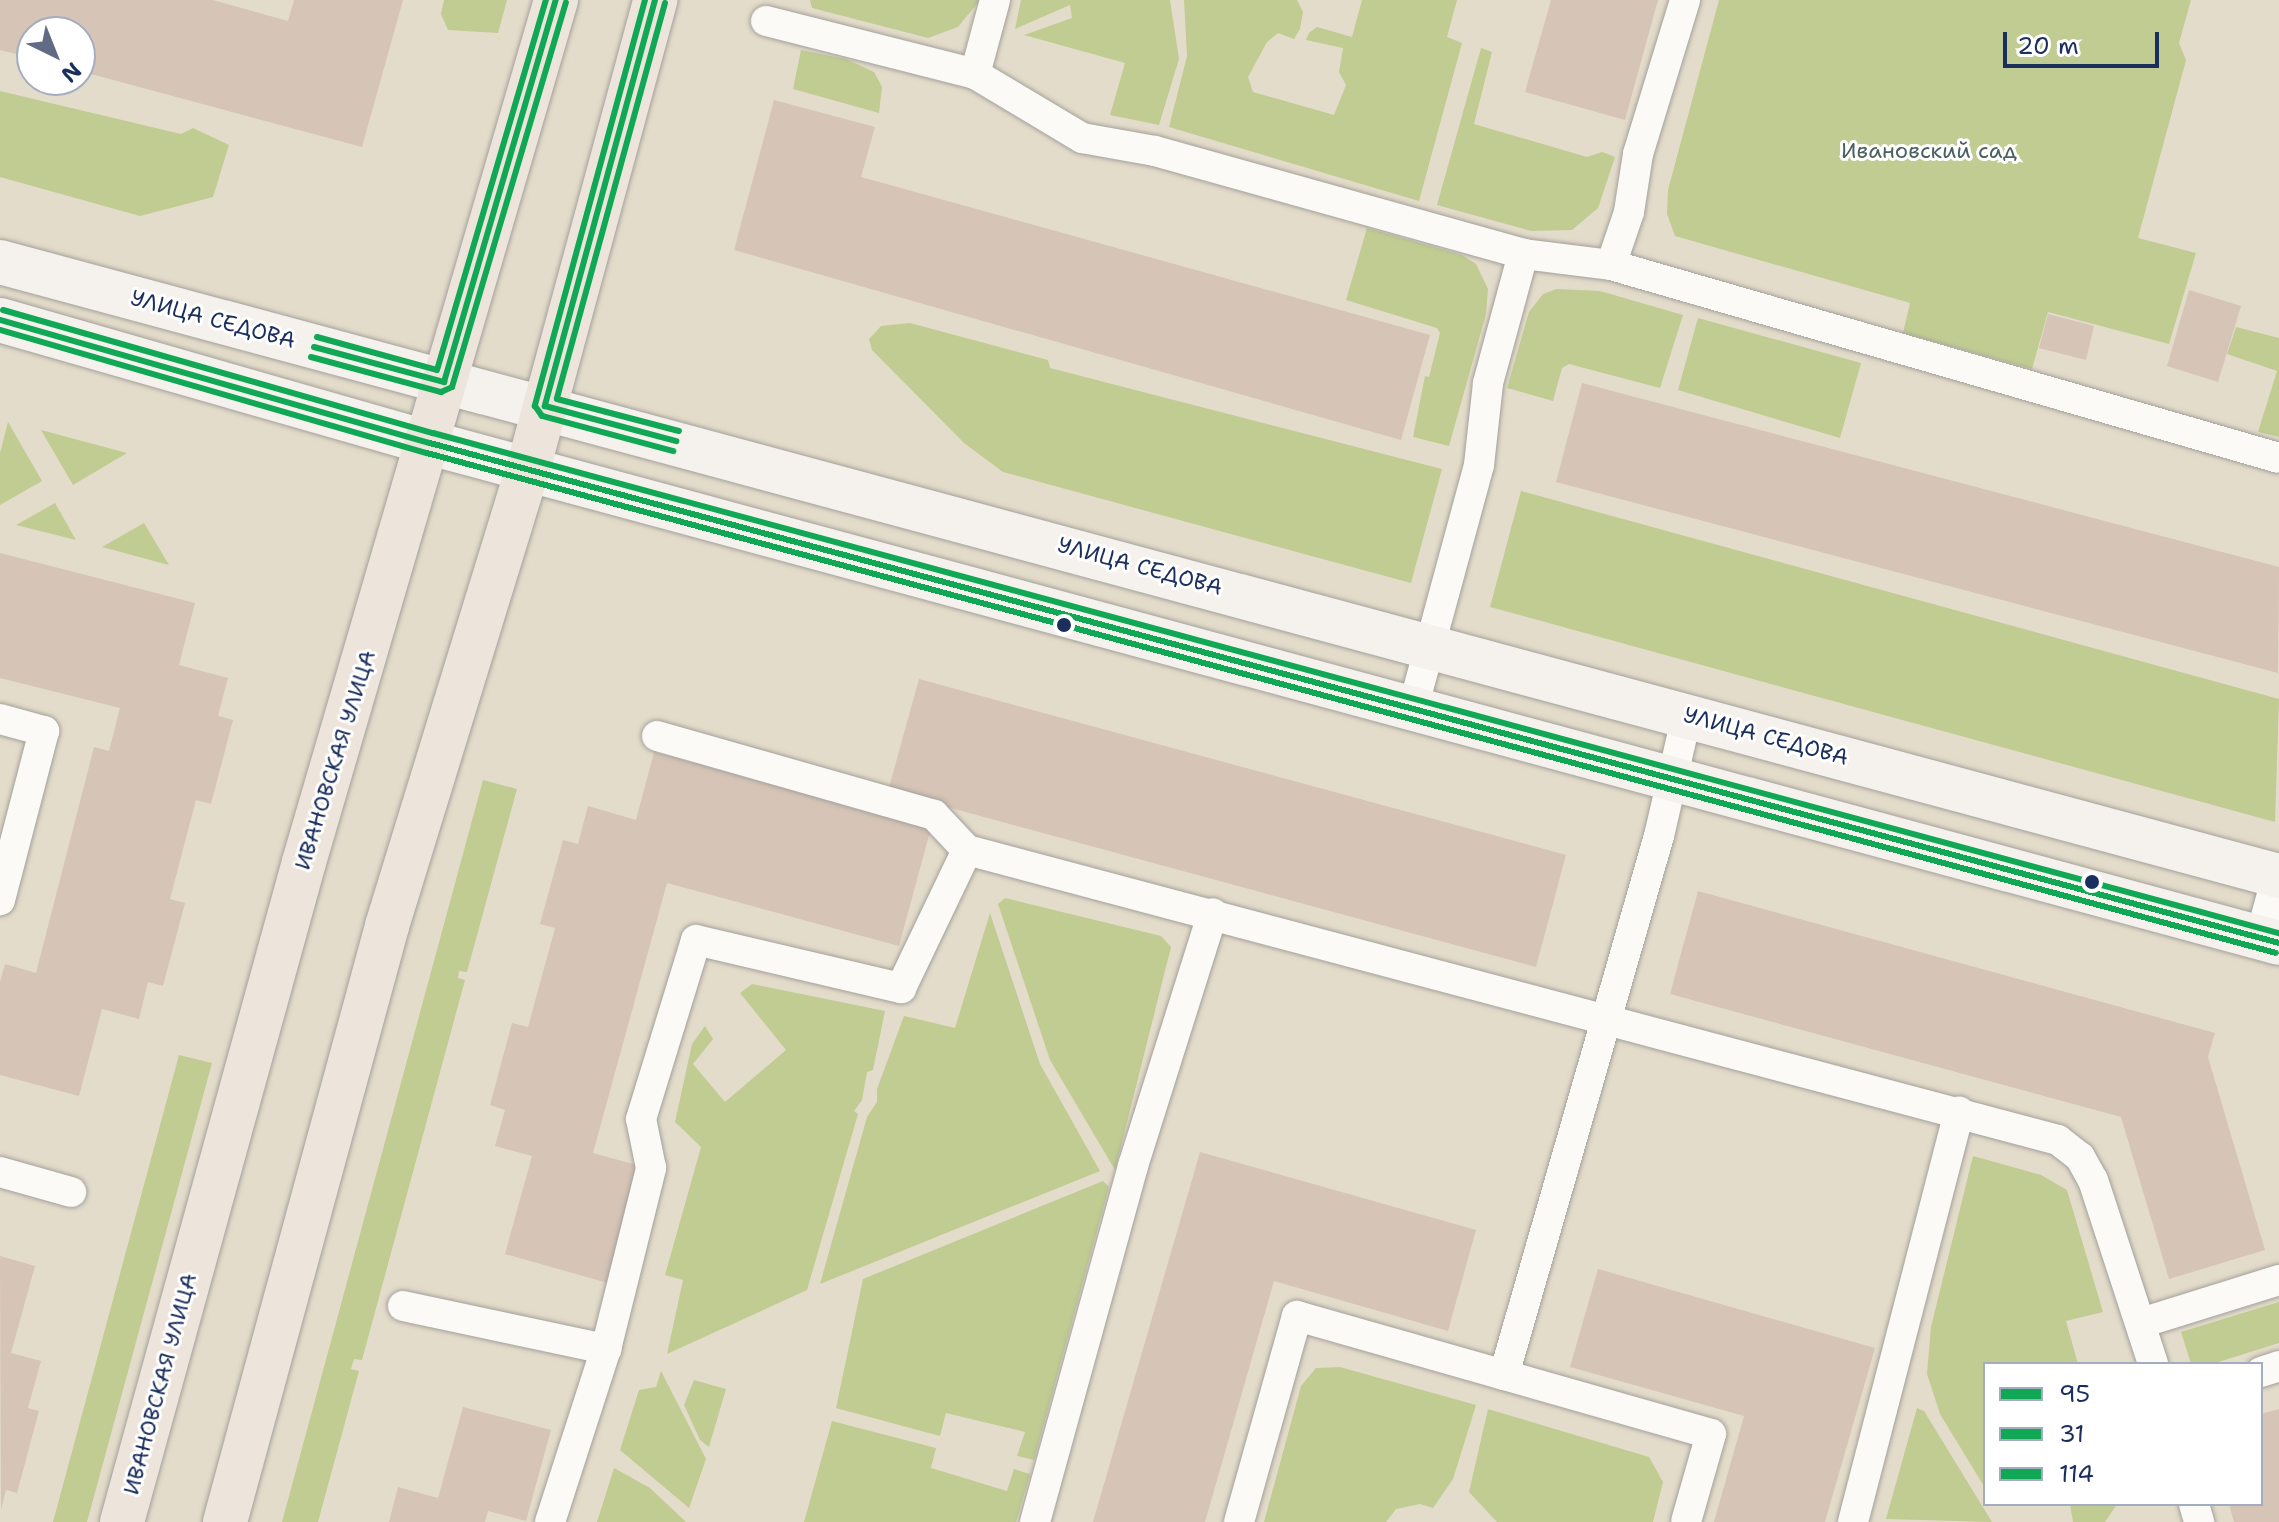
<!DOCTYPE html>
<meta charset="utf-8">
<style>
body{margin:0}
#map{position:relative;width:2279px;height:1522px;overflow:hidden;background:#e4dcca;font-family:"Shantell Sans",sans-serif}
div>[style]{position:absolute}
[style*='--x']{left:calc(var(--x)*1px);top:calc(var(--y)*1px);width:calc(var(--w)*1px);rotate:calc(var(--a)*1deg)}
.green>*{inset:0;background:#c0cc92}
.building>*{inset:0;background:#d6c4b6}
.roads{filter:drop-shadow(0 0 2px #a3a19c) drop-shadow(0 0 2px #a3a19c)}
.lane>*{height:30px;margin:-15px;padding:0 15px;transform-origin:15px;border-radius:15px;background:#fbfaf7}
.secondary>*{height:44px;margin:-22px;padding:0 22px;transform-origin:22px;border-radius:22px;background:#f5f1ed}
.primary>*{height:44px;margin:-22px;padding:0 22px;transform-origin:22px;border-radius:22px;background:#ede4dc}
.bus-1>*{height:6px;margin:-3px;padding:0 3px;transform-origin:3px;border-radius:3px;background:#10a855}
.bus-2>*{height:6px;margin:-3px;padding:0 3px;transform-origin:3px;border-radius:3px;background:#10a855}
.bus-3>*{height:6px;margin:-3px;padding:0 3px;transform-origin:3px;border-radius:3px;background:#10a855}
.dots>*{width:22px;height:22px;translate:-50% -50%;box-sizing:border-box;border:4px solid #fff;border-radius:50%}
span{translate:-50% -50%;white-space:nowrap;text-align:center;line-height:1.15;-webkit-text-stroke:6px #fff;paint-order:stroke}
.park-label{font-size:22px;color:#4b6160}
.street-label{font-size:22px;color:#1b2f5e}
.legend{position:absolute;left:1983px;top:1362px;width:280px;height:144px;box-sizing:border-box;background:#fff;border:2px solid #a4acbf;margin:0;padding:10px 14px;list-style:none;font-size:24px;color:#1b2f5e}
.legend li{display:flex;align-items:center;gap:16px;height:40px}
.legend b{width:40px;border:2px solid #a4acbf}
.north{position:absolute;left:16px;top:16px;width:80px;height:80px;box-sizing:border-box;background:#fff;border:2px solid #a4acbf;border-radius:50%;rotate:137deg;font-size:22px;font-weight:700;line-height:32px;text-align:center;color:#1b2f5e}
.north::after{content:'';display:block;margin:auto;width:28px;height:36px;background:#616c84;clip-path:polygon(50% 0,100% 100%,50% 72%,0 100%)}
.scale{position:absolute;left:2003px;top:32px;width:156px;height:36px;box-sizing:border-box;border:4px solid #1b2f5e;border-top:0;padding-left:10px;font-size:24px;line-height:28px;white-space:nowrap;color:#1b2f5e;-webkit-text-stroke:6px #fff;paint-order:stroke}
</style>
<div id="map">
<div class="green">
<i style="clip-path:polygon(444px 0,507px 0,498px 33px,448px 30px,441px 14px)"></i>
<i style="clip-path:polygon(810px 0,980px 0,958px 27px,928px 38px,812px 8px)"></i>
<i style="clip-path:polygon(1021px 0,1170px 0,1179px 59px,1159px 125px,1110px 115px,1125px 63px,1024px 35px,1072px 18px,1070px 5px,1015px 29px)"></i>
<i style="clip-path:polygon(1184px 0,1297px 0,1303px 12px,1300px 29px,1294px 39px,1278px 33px,1267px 42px,1248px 77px,1253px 92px,1334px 115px,1346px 85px,1339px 72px,1343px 48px,1306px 40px,1309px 33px,1317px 27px,1352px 37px,1362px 0,1457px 0,1447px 37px,1462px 43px,1419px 201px,1169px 127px,1187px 56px)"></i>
<i style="clip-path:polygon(1719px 0,2191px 0,2179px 43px,2186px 60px,2138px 238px,2196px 253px,2169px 344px,2048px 312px,2032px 369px,1903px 333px,1910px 303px,1675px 236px,1667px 214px,1668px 190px)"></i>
<i style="clip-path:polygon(1481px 48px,1492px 52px,1474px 124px,1587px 157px,1602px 152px,1615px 157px,1598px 208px,1572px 230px,1531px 231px,1437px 205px)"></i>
<i style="clip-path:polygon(801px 50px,846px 59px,874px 72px,882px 87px,879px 113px,793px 89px)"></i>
<i style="clip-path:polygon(0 91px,181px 134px,193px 128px,229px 145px,213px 197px,140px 216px,0 177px)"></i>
<i style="clip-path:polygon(1367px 228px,1462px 255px,1476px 264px,1488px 289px,1486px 314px,1449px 446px,1413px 437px,1425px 376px,1429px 377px,1440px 333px,1437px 328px,1346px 300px)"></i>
<i style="clip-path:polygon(1557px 289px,1600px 291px,1683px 315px,1660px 388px,1569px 364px,1562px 368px,1553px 401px,1507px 388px,1529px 312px,1543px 294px)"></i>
<i style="clip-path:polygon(1698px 318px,1861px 363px,1840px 438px,1678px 390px)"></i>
<i style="clip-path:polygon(910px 323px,1048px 360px,1050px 368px,1442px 469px,1411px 583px,1003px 472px,964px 443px,872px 350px,869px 339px,881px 326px)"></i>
<i style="clip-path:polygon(2236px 327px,2279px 338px,2279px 437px,2258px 432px,2277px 371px,2227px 354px)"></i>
<i style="clip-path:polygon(8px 422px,42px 481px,0 505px,0 453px)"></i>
<i style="clip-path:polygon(41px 430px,127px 453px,73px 485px)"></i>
<i style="clip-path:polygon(1521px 491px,2279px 699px,2275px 822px,1490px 607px)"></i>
<i style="clip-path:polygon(55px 503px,76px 540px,16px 525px)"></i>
<i style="clip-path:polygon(144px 523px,169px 565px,102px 547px)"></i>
<i style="clip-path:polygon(483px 780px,517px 789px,467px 972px,459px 971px,458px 978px,465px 980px,362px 1360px,354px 1359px,351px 1369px,359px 1371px,318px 1522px,282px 1522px)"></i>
<i style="clip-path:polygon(1005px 898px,1161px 936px,1171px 947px,1115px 1170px,1050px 1060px,998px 904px)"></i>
<i style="clip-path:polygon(990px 913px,1040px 1064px,1100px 1171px,820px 1284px,867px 1117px,877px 1102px,877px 1089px,904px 1016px,955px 1028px)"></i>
<i style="clip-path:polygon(752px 984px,885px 1011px,873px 1070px,867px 1072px,862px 1100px,854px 1111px,858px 1114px,807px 1290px,667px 1354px,683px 1280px,665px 1275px,701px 1147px,675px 1122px,692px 1044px,705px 1026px,713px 1039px,693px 1064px,725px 1102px,786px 1050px,740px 993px)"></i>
<i style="clip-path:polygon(179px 1055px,212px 1063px,87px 1522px,53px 1522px)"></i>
<i style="clip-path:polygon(1973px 1156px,2041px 1175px,2067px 1190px,2103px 1312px,2066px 1321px,2078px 1364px,1985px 1364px,1985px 1488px,1940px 1414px,1927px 1374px,1931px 1327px)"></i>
<i style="clip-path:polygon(1103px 1181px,1109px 1187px,1034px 1460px,1017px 1456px,1025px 1432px,946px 1413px,940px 1436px,836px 1408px,863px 1279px)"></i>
<i style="clip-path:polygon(2279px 1302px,2279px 1343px,2212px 1364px,2191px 1364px,2181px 1332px)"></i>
<i style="clip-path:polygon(1340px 1367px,1476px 1405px,1453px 1479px,1433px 1508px,1420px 1504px,1396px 1509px,1386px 1522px,1264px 1522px,1301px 1386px,1316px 1368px)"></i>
<i style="clip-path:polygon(661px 1371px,706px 1459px,689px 1508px,620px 1450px,639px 1390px,656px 1387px)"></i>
<i style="clip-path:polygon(694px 1380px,726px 1389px,709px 1447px,700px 1440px,684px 1405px)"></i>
<i style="clip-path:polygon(1917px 1408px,1924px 1411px,1992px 1522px,1886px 1519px)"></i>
<i style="clip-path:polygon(1488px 1409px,1649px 1457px,1663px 1482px,1653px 1522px,1497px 1522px,1469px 1492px)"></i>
<i style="clip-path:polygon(832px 1421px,936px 1448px,931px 1468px,1007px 1491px,1014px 1469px,1030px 1474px,1016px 1522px,804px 1522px)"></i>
<i style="clip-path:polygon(614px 1468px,650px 1488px,686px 1522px,597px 1522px)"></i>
<i style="clip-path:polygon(2070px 1504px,2117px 1504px,2105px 1522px,2073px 1522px)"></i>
</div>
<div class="building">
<i style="clip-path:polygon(0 0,213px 0,288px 21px,294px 0,403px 0,362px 147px,80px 71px,80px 32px,32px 32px,32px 58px,0 50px)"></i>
<i style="clip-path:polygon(1551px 0,1658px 0,1625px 120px,1525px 92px)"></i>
<i style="clip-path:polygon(774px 100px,875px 127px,861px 177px,1430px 335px,1401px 440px,734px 250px)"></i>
<i style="clip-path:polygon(2189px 290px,2241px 306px,2218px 382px,2167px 366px)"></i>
<i style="clip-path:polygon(2048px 314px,2094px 326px,2086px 360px,2039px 348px)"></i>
<i style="clip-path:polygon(1582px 383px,2279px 567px,2278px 673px,1556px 482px)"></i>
<i style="clip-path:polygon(0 553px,195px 603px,179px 665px,228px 678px,218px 716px,233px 720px,211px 804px,196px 800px,170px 899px,185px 903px,163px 986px,148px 982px,139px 1019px,102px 1009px,79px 1096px,0 1075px,0 982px,5px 964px,36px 973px,94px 747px,109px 751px,120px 708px,0 678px)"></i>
<i style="clip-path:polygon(919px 679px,1566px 855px,1536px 967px,888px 791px)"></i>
<i style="clip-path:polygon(654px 752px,931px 828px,899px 946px,667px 883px,593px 1153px,640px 1166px,608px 1283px,505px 1254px,532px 1156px,495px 1146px,505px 1110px,490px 1105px,512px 1023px,528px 1027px,555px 928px,540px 924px,563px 840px,578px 844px,588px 806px,636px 820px)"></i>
<i style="clip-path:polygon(1698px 891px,2215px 1033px,2208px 1057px,2265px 1250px,2169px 1279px,2121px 1117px,1670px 994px)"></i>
<i style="clip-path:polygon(1200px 1152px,1476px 1230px,1448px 1331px,1274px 1281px,1205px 1522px,1093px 1522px)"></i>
<i style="clip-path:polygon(0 1256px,35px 1266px,11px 1353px,41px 1361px,28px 1408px,39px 1411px,17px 1493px,6px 1490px,1px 1510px)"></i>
<i style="clip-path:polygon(1598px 1269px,1875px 1348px,1825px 1522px,1714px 1522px,1744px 1416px,1570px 1367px)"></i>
<i style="clip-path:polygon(463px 1407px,551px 1430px,526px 1521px,488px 1511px,485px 1522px,389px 1522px,398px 1487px,438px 1498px)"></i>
<i style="clip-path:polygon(2279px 1409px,2279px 1522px,2234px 1522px,2229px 1504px,2261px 1504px,2261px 1414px)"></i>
</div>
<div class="roads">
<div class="lane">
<i style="--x:995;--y:0;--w:77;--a:105.1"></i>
<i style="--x:975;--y:74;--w:125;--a:30.9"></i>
<i style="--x:1082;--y:138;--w:74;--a:10.1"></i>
<i style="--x:1155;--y:151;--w:382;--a:15.6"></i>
<i style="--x:1523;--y:254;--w:89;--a:7.1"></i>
<i style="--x:1611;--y:265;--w:695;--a:16.12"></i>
<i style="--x:766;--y:21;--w:216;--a:14.2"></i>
<i style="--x:1611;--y:265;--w:56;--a:-71.2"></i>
<i style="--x:1629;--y:212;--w:59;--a:-81.2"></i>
<i style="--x:1638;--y:154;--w:161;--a:-73"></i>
<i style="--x:1413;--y:708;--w:252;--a:-74.8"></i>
<i style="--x:1479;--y:465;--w:82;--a:-83.7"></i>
<i style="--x:1488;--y:383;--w:134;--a:-74.8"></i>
<i style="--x:0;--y:719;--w:46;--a:15.3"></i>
<i style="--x:44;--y:731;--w:175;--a:104.6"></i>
<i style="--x:657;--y:736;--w:288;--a:15.9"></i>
<i style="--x:934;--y:815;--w:48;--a:46.7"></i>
<i style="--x:2260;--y:938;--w:72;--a:-74.6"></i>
<i style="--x:0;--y:1172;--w:74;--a:15.7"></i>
<i style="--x:403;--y:1306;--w:208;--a:12"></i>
<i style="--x:2141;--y:1323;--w:145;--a:-17.3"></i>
<i style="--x:2261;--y:1372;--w:19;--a:-18"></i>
<i style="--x:1504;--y:1375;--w:215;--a:15.9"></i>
<i style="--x:1711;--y:1434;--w:91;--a:105.9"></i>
<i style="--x:2194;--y:1504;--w:19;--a:74"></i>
<i style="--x:550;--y:1522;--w:182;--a:-72.1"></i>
<i style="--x:606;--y:1349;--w:187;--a:-76"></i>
<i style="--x:651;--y:1168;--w:50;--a:-101.5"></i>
<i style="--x:641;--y:1119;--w:187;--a:-72.9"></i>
<i style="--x:696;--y:940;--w:211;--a:13.2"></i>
<i style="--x:901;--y:988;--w:153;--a:-64.4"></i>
<i style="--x:967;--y:850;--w:1129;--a:14.89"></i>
<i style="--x:2058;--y:1140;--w:28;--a:38"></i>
<i style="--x:2080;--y:1157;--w:26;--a:61"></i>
<i style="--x:2093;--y:1180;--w:194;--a:71.9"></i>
<i style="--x:1035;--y:1522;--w:369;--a:-74.6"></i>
<i style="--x:1133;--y:1166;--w:265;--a:-72.5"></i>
<i style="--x:1239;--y:1522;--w:214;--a:-74.3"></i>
<i style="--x:1297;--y:1316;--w:215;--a:15.9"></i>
<i style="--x:1504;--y:1375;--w:561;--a:-73.96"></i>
<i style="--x:1659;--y:836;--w:124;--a:-77"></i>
<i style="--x:1853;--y:1522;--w:424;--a:-75.5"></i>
</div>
<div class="secondary">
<i style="--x:0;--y:262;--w:2360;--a:15.08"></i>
<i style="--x:0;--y:320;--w:447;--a:16"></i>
<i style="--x:430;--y:443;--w:1915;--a:15.13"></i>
</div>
<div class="primary">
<i style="--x:122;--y:1522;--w:685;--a:-74.58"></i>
<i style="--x:304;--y:862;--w:898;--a:-73.7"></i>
<i style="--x:225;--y:1522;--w:618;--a:-74.79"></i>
<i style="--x:387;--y:926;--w:478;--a:-72.9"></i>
<i style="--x:528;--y:469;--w:486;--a:-74.8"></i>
</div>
</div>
<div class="bus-1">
<i style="--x:655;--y:0;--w:421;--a:105.2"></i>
<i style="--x:545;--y:406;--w:136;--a:15"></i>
<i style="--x:0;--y:320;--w:447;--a:16"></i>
<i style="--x:430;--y:443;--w:1915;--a:15.13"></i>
<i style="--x:314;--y:347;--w:135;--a:15.1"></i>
<i style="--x:444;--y:382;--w:398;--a:-73.7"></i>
</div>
<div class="bus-2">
<i style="--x:645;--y:0;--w:421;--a:105.2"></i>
<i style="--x:535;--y:406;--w:12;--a:55"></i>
<i style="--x:542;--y:416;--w:136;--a:15"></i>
<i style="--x:0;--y:330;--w:444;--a:16.1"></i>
<i style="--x:427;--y:453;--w:1915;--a:15.13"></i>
<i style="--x:311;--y:357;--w:135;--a:15.1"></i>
<i style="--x:441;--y:392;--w:12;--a:-24"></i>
<i style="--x:452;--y:387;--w:401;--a:-73.5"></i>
</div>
<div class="bus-3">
<i style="--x:665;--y:3;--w:410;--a:105.3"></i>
<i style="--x:557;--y:399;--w:126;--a:14.7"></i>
<i style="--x:3;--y:310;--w:447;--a:16"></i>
<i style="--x:433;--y:433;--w:1913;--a:15.16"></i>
<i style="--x:317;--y:337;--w:124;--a:15.4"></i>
<i style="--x:437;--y:370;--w:386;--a:-73.6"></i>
</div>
<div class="dots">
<i style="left:1064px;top:625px;background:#1b2f5e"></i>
<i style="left:2092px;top:882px;background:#1b2f5e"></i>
</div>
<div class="park-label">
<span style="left:1929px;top:151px">Ивановский сад</span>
</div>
<div class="street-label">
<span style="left:213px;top:319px;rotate:15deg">УЛИЦА СЕДОВА</span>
<span style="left:1140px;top:566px;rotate:15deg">УЛИЦА СЕДОВА</span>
<span style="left:1766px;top:736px;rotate:15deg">УЛИЦА СЕДОВА</span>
<span style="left:335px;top:760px;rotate:-73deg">ИВАНОВСКАЯ УЛИЦА</span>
<span style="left:160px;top:1384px;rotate:-75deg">ИВАНОВСКАЯ УЛИЦА</span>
</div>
<ul class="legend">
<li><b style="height:10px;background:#10a855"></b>95</li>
<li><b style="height:10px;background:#10a855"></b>31</li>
<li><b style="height:10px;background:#10a855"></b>114</li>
</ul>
<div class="north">N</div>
<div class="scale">20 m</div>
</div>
